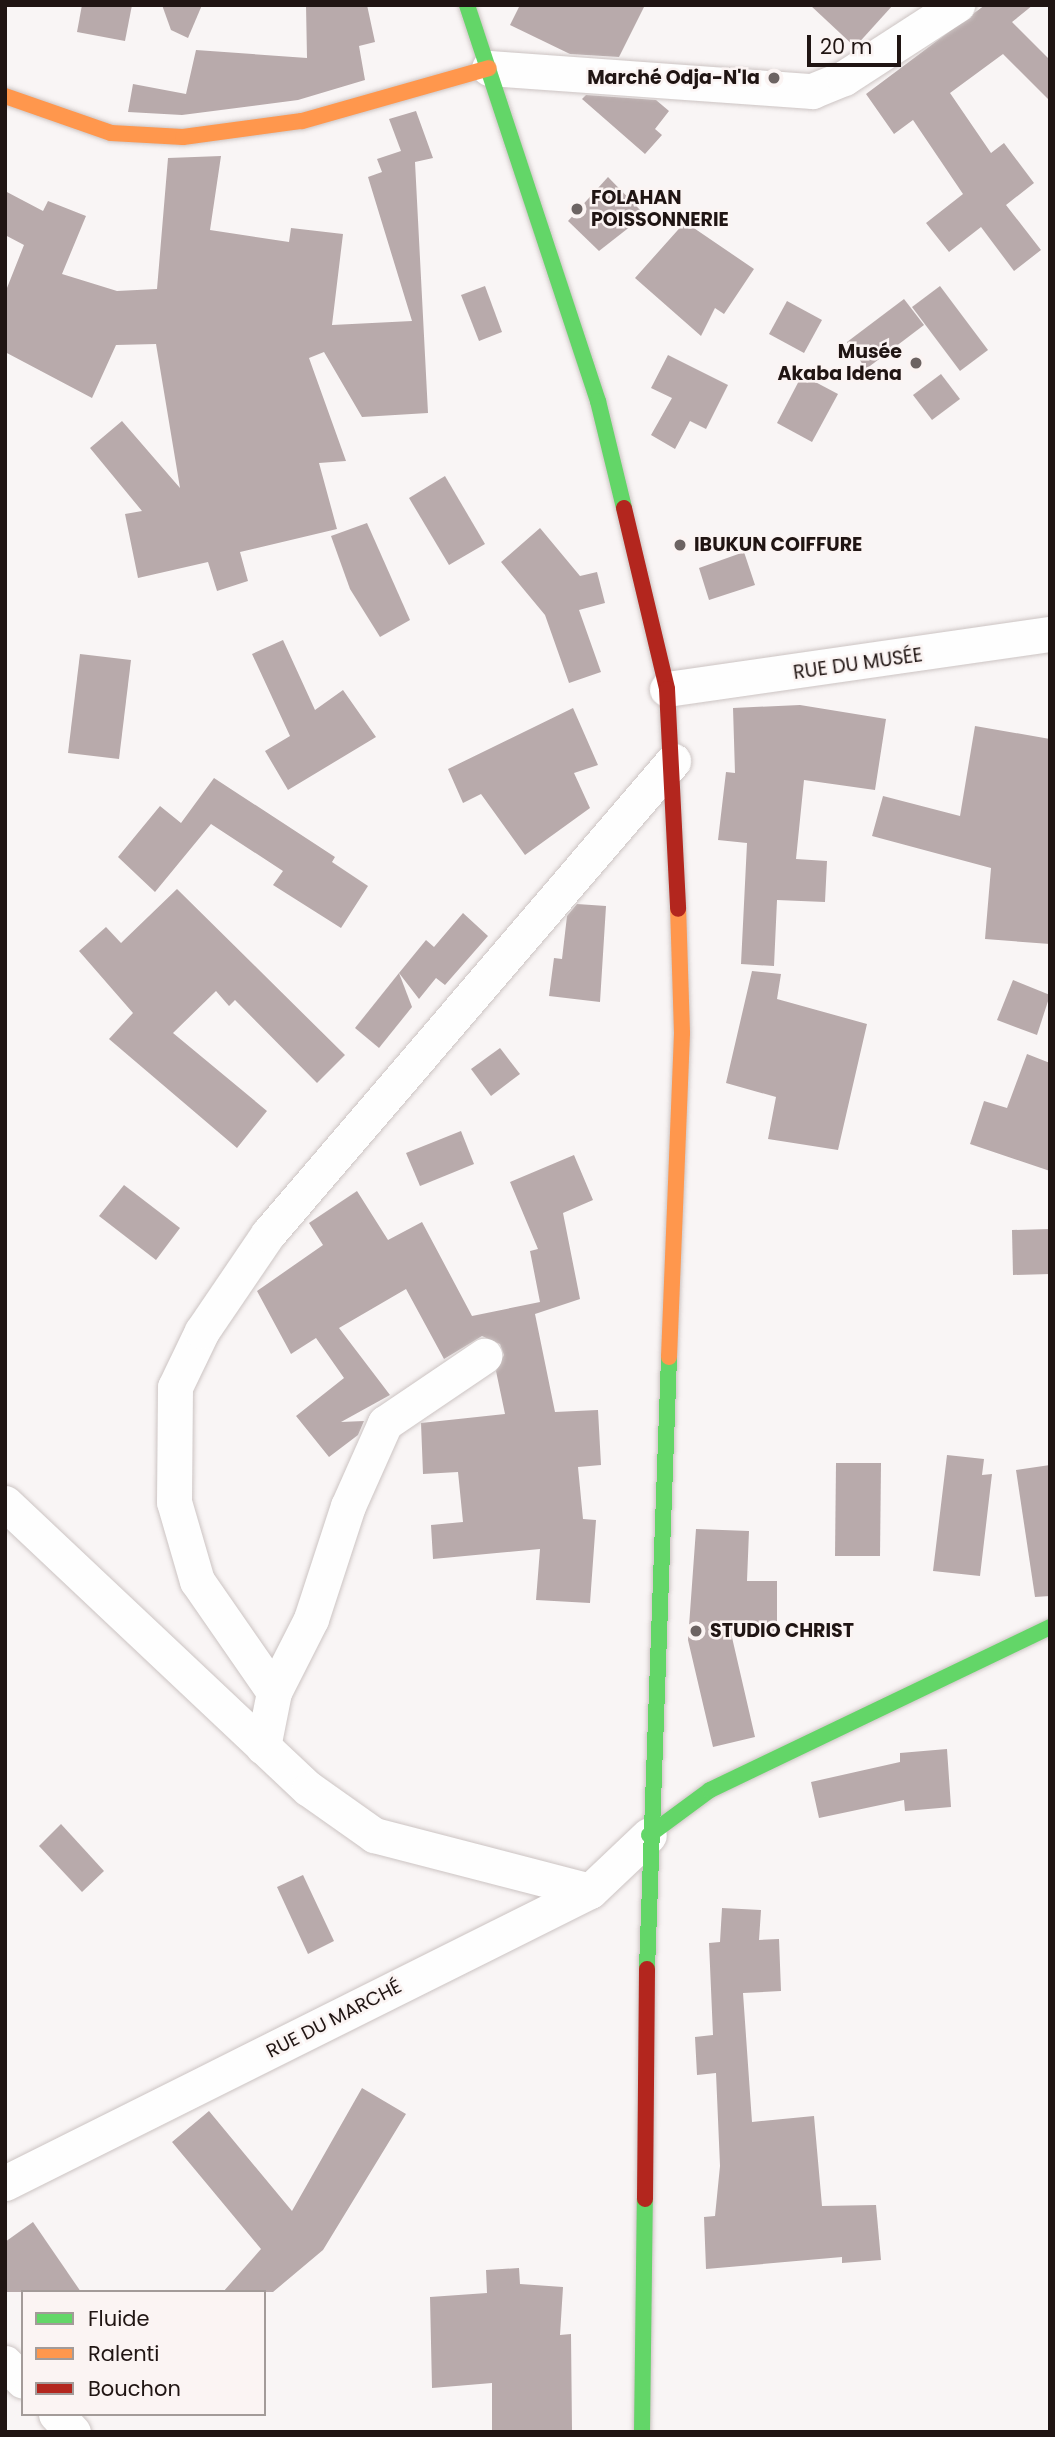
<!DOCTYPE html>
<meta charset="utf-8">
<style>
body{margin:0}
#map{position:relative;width:1055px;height:2437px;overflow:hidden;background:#f9f5f5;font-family:Poppins,sans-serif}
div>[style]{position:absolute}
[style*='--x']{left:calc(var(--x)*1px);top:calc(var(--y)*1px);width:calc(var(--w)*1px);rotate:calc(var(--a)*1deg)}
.building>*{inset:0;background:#b8aaab}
.roads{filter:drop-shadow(0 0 2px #ccc4c3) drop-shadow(0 0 2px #ccc4c3)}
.street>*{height:35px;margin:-17.5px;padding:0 17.5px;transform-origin:17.5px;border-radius:17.5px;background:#fefefe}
.fast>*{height:16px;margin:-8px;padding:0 8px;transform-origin:8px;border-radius:8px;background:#63d668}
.slow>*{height:16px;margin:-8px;padding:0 8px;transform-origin:8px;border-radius:8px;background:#ff974d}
.jam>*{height:16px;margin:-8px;padding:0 8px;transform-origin:8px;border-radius:8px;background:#b3261e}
.dots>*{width:19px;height:19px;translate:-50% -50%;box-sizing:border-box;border:4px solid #fbf4f3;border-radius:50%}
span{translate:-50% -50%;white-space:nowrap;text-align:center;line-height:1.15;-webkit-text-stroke:5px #fbf4f3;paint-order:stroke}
.poi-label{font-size:19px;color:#201513;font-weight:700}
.right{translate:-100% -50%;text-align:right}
.left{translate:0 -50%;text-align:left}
.street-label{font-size:19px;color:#201513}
.frame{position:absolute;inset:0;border:7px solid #201513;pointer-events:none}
.legend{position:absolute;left:21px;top:2290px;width:245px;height:126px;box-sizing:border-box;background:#fbf4f3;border:2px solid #a39b99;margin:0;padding:9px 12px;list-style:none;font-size:21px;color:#201513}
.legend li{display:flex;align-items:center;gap:14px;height:35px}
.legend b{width:35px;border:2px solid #a39b99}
.scale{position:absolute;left:807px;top:35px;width:94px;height:32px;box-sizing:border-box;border:4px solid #201513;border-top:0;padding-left:9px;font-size:21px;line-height:24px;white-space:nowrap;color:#201513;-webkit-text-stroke:5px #fbf4f3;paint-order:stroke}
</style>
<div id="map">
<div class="building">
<i style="clip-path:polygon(82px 5px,132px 5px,125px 41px,77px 32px)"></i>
<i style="clip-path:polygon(162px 5px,202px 5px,188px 38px,171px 30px)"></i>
<i style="clip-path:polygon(306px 5px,367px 5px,375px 42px,359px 46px,365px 80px,298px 100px,182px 115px,128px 112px,133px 84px,186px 94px,196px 50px,307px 58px)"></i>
<i style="clip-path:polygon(520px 5px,645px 5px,619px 57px,570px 54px,510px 25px)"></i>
<i style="clip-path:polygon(810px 5px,893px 5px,855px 47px)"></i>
<i style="clip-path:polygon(985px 5px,1033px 5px,1012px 22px,1050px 60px,1050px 101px,1003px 54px,950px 93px,991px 153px,1004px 143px,1034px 183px,1006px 205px,1041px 250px,1014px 271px,981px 227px,949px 252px,926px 223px,963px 194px,913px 120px,894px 134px,866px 94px)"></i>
<i style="clip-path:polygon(586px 95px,656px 100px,669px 111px,655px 129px,662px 135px,645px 154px,582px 99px)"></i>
<i style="clip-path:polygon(416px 111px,433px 158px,415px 162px,428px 413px,362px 417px,324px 352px,309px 358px,346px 461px,319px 463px,337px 529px,240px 552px,248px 581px,217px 591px,208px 562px,138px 578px,125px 514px,142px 511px,90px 448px,122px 421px,180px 488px,156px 344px,116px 345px,92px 398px,5px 352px,5px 293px,24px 245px,5px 235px,5px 191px,43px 211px,48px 201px,86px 216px,62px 274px,117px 291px,157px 289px,168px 158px,221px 156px,210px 230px,289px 242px,291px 228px,343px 234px,332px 325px,412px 321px,368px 177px,382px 172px,377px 159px,401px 151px,389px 119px)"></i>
<i style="clip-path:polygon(608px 177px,645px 215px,599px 251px,568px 221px)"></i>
<i style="clip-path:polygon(685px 222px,754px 269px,724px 314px,715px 308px,701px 336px,635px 278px)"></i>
<i style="clip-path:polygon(485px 286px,502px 332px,479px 341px,461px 295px)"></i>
<i style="clip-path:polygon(940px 286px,988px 350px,960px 371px,912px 307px)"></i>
<i style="clip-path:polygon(904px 299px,924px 325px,866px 369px,847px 342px)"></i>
<i style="clip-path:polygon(787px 301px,822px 320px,804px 353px,769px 334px)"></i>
<i style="clip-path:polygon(668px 355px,728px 385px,706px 429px,690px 421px,675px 449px,651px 435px,672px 398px,651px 388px)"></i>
<i style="clip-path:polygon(941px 374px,960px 399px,932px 420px,913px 395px)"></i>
<i style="clip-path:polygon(802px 375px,838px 394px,812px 442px,777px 423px)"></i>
<i style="clip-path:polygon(445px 476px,485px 544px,449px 565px,409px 498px)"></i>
<i style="clip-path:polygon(367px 523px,410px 620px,380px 637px,350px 589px,331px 536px)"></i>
<i style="clip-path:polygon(540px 528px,580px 576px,597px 572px,605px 603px,579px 610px,601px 672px,569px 683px,545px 615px,501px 562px)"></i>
<i style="clip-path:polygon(744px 552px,755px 585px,709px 600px,699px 568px)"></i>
<i style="clip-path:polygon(283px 640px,315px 710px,343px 690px,376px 737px,288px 790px,265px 751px,290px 736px,252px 654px)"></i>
<i style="clip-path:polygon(80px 654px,131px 660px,119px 759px,68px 753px)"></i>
<i style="clip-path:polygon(800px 705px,886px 719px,875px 790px,804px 780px,796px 859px,827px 861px,825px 902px,777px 900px,774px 966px,741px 964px,747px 843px,718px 840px,726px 772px,735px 773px,733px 708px)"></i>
<i style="clip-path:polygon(573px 708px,598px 765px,574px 773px,590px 808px,525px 855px,481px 794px,463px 803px,448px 769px)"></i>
<i style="clip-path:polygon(975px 726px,1050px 739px,1050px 944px,985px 939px,991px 868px,872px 836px,883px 796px,960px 816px)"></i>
<i style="clip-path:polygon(214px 778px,335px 857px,332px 862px,368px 886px,341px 928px,273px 885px,283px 871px,211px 824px,155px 892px,118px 857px,160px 806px,181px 823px)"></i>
<i style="clip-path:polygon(177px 889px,345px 1055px,317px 1083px,235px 1000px,229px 1006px,216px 991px,173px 1033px,267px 1111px,237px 1148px,109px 1039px,133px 1013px,79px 951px,106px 927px,121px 943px)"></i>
<i style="clip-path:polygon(577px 904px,606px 906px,600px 1002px,549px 996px,554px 958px,562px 959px,567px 916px)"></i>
<i style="clip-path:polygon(463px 913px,488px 936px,445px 985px,436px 978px,419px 999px,399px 973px,426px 940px,434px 947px)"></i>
<i style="clip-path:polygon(752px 971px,781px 974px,777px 999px,867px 1024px,838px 1150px,768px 1139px,776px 1097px,726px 1083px)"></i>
<i style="clip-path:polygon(399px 973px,412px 1007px,379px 1048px,355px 1028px)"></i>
<i style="clip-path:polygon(1013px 980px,1050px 995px,1037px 1035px,997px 1020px)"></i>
<i style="clip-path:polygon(500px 1048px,520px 1074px,491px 1096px,471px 1069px)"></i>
<i style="clip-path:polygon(1027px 1054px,1050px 1063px,1050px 1171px,970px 1144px,984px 1101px,1007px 1108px)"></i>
<i style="clip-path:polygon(461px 1131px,474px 1164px,420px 1186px,406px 1153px)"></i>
<i style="clip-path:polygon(574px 1155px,593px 1200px,563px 1213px,580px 1299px,535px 1314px,555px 1412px,598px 1410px,601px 1465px,578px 1467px,583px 1519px,596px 1520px,590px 1603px,536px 1600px,540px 1549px,433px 1559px,431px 1525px,463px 1522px,458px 1472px,423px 1474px,421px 1423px,505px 1414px,496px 1371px,504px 1355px,500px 1344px,482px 1336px,444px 1359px,406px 1289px,339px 1328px,390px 1395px,341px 1422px,364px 1421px,358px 1435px,329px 1457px,296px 1416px,344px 1378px,316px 1338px,291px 1354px,257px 1291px,323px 1245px,309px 1223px,357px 1191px,388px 1240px,422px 1222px,472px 1316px,540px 1302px,530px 1251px,538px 1249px,510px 1182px)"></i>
<i style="clip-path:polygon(124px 1185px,180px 1228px,156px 1260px,99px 1216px)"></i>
<i style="clip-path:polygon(1050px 1229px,1050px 1274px,1013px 1275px,1012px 1230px)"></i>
<i style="clip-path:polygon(947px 1455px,984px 1459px,982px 1475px,992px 1474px,980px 1576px,933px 1571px)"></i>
<i style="clip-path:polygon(836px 1463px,881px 1463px,880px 1556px,835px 1556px)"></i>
<i style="clip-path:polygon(1050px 1465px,1050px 1596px,1035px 1597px,1016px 1470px)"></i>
<i style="clip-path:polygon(696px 1529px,749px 1531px,747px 1581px,777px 1581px,777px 1632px,731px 1633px,755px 1737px,713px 1747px,688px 1640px)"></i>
<i style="clip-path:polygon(947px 1749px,951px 1807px,905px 1811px,904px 1800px,819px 1818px,811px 1782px,900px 1762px,900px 1753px)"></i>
<i style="clip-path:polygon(61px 1824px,104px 1871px,82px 1892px,39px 1846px)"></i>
<i style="clip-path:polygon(303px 1875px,334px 1941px,308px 1954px,277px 1887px)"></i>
<i style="clip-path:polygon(722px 1908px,761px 1910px,759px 1940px,779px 1939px,781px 1991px,743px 1993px,752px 2122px,814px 2116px,822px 2206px,876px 2205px,881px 2260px,842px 2263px,842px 2257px,706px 2269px,704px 2217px,715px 2216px,720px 2166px,716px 2073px,697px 2075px,695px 2037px,713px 2035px,709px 1943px,720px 1942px)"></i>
<i style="clip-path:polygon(362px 2088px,406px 2114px,323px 2250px,273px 2292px,223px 2292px,261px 2249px,172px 2142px,209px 2111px,292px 2211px)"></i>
<i style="clip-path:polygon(33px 2222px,81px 2292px,5px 2292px,5px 2242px)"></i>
<i style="clip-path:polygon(519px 2268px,520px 2284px,563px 2287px,560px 2335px,571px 2334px,572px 2430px,492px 2432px,492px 2383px,432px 2388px,430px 2297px,487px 2293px,486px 2270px)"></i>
</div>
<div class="roads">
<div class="street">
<i style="--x:489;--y:68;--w:324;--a:4.1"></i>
<i style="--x:812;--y:91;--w:35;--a:-22"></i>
<i style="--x:844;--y:78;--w:135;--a:-32.9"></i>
<i style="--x:667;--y:689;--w:387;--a:-8.2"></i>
<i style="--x:5;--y:1503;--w:417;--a:43.3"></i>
<i style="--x:309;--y:1789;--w:80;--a:35.3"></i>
<i style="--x:374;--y:1835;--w:223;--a:14.5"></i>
<i style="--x:274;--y:1692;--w:135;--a:-124.7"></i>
<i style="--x:197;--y:1581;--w:82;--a:-106.2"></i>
<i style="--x:174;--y:1502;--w:115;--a:-89.5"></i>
<i style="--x:175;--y:1387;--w:62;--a:-64.3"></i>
<i style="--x:202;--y:1331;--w:117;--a:-55.8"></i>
<i style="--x:268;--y:1234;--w:623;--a:-49.43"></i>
<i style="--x:263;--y:1747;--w:56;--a:-78.7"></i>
<i style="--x:274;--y:1692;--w:82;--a:-63.1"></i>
<i style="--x:311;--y:1619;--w:119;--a:-71.9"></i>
<i style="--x:348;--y:1506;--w:91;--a:-66"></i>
<i style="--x:385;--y:1423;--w:120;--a:-34.1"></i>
<i style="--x:5;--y:2183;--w:654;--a:-26.53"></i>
<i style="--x:590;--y:1891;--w:81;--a:-43.5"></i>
<i style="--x:5;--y:2363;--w:25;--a:45"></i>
<i style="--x:56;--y:2414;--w:25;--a:47"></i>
</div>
<div class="fast">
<i style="--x:467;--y:5;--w:417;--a:71.7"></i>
<i style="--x:598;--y:401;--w:110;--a:76.3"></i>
<i style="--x:649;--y:1835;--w:76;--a:-36.4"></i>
<i style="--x:710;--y:1790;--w:377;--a:-25.6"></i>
<i style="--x:647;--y:1969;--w:612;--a:-87.94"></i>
<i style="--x:642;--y:2432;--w:233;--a:-89.3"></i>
</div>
<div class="slow">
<i style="--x:5;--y:96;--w:112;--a:19.2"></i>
<i style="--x:111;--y:133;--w:72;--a:3.2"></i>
<i style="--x:183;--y:137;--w:120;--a:-7.7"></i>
<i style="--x:302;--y:121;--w:194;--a:-15.8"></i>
<i style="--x:669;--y:1357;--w:324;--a:-87.7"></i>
<i style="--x:682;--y:1033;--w:124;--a:-91.8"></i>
</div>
<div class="jam">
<i style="--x:624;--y:508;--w:186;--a:76.6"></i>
<i style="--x:667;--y:689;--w:220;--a:87.1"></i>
<i style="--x:645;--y:2199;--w:230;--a:-89.5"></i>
</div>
</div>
<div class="dots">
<i style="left:774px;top:78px;background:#6c6362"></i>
<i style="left:577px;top:209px;background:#6c6362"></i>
<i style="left:916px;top:363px;background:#6c6362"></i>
<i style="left:680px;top:545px;background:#6c6362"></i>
<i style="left:696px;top:1631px;background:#6c6362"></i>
</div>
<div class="poi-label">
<span class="right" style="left:760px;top:78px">Marché Odja-N'la</span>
<span class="left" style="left:591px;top:209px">FOLAHAN<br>POISSONNERIE</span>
<span class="right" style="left:902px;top:363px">Musée<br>Akaba Idena</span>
<span class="left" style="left:694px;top:545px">IBUKUN COIFFURE</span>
<span class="left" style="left:710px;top:1631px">STUDIO CHRIST</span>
</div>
<div class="street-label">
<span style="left:858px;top:664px;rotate:-8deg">RUE DU MUSÉE</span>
<span style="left:334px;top:2019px;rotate:-27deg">RUE DU MARCHÉ</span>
</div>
<div class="frame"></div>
<ul class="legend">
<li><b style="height:9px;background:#63d668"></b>Fluide</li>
<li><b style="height:9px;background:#ff974d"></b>Ralenti</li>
<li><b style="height:9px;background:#b3261e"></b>Bouchon</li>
</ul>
<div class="scale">20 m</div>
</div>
